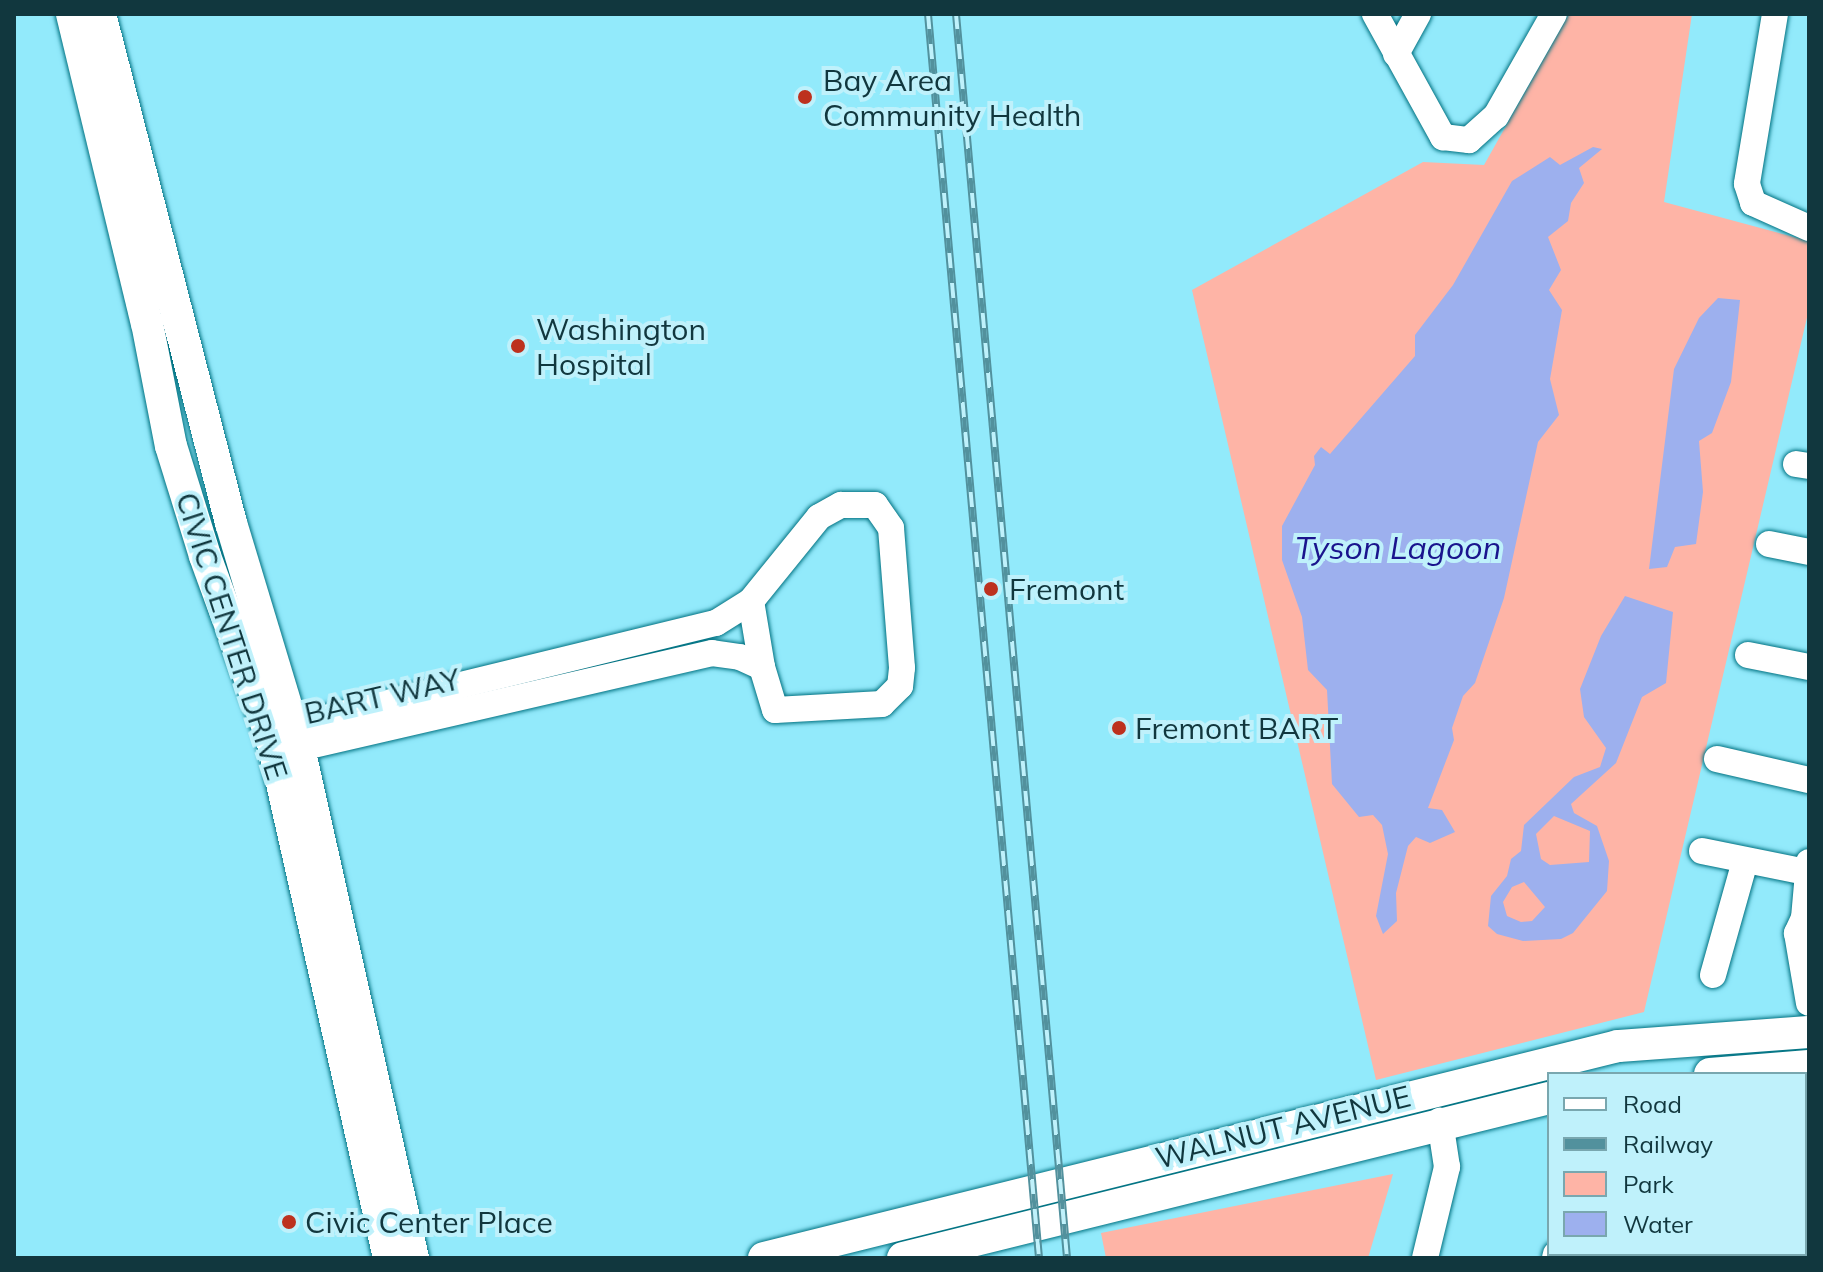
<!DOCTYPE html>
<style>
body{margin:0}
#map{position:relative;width:1823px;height:1272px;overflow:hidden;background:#92eafb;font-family:Mulish,sans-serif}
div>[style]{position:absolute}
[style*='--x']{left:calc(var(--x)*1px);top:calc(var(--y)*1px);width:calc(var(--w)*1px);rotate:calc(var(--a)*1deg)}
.green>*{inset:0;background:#feb4a6}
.water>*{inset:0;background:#9db0ee}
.roads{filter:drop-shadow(0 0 2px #017282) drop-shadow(0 0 2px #017282)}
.minor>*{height:26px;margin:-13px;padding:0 13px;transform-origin:13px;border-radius:13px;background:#fff}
.major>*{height:32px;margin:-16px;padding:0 16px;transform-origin:16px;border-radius:16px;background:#fff}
.rail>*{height:8px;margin-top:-4px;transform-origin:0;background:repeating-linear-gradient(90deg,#bff1fb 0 15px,#52919d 0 30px);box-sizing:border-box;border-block:2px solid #52919d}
.dots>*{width:22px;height:22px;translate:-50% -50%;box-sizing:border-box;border:4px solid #bff1fb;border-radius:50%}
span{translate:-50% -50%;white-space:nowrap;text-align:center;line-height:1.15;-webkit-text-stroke:8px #bff1fb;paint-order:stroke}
.poi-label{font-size:30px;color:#11373e}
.left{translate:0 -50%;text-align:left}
.street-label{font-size:30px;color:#11373e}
.water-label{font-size:32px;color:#1a148d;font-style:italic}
.frame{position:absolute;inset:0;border:16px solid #11373e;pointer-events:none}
.legend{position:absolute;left:1547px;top:1072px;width:260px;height:184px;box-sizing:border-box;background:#bff1fb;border:2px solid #79a7af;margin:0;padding:10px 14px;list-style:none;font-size:24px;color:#11373e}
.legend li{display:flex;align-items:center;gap:16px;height:40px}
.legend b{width:40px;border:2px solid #79a7af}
</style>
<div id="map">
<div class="green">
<i style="clip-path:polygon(1569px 14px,1692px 14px,1664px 202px,1809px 241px,1809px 309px,1644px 1012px,1376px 1080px,1192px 290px,1423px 162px,1484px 165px)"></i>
<i style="clip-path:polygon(1393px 1174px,1368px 1258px,1106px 1258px,1101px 1233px)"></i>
</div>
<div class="water">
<i style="clip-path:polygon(1593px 147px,1602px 149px,1579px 168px,1584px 183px,1571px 203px,1568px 221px,1548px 237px,1561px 270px,1549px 290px,1562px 310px,1550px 379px,1559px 415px,1538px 442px,1504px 598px,1475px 683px,1463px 696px,1452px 728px,1454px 740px,1428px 808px,1442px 810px,1455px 832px,1430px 843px,1416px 837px,1408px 846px,1396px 893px,1397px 921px,1383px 934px,1376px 916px,1388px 854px,1382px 825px,1373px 815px,1359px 817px,1332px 784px,1327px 690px,1308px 670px,1302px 617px,1282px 560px,1282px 526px,1315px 465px,1314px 456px,1321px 447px,1330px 454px,1415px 356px,1415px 335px,1453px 285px,1512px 181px,1550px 157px,1560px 165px)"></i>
<i style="clip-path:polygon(1718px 298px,1740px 300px,1731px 382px,1712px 433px,1699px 441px,1703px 492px,1696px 544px,1675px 547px,1667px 567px,1649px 569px,1674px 369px,1699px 318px)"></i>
<i style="clip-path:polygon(evenodd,1625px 596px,1673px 612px,1666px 683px,1642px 697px,1616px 763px,1571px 804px,1574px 813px,1597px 826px,1609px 861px,1607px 891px,1573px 933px,1561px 939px,1523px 941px,1497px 934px,1488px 926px,1491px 896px,1507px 876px,1511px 859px,1521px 851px,1524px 825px,1574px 777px,1600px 767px,1606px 748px,1584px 717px,1580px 689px,1601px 636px,1625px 596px,1554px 816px,1590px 831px,1589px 862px,1550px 865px,1541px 859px,1536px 834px,1554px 816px,1625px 596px,1524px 882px,1545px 907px,1532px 921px,1521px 922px,1507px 916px,1503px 902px,1512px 887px,1524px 882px)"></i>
</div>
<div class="roads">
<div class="minor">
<i style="--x:1375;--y:14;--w:141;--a:61.1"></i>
<i style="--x:1443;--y:137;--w:26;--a:7"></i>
<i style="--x:1469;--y:140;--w:36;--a:-42"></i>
<i style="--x:1496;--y:116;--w:117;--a:-60.4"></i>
<i style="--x:1775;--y:14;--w:172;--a:99.4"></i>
<i style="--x:1747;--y:184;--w:20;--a:72"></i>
<i style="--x:1753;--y:203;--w:61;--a:24.1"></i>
<i style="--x:1396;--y:54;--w:46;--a:-61.2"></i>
<i style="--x:1796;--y:464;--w:13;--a:9"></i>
<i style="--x:841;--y:505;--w:34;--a:0"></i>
<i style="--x:875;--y:505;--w:28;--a:55"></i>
<i style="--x:891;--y:528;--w:140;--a:85.5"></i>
<i style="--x:902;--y:668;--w:18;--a:96"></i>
<i style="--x:900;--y:686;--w:25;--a:135"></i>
<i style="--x:882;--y:704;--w:107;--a:176.8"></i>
<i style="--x:775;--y:710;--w:45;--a:-106.8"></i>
<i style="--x:762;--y:667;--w:24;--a:-156"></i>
<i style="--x:740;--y:657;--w:28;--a:-172"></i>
<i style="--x:712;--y:653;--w:424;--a:167"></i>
<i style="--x:299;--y:748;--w:28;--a:-162"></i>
<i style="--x:272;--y:739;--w:25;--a:-32"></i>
<i style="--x:293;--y:726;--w:435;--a:-13.7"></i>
<i style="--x:716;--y:623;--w:41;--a:-32.2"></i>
<i style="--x:751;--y:601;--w:108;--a:-51"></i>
<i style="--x:819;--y:517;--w:25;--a:-29"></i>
<i style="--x:1769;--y:544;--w:41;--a:11.3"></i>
<i style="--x:751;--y:601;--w:67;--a:80.5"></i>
<i style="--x:1748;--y:655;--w:62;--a:11.1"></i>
<i style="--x:1717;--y:759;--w:94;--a:12.9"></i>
<i style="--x:1702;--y:851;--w:106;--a:11.4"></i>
<i style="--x:1809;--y:862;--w:56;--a:95.1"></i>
<i style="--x:1804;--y:918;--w:17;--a:115"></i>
<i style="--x:1797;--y:933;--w:71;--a:80.3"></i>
<i style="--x:1713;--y:975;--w:118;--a:-74.3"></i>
<i style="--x:1805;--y:1251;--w:4;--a:0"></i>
<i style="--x:1611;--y:1254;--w:4;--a:76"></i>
<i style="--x:1425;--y:1258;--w:94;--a:-76.4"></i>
<i style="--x:1447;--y:1167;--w:47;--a:-98.7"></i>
<i style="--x:1555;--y:1258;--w:4;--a:-76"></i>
<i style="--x:1725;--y:1258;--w:16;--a:-15"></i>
</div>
<div class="major">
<i style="--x:72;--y:14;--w:318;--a:76.4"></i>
<i style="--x:147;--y:323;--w:125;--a:79"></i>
<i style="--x:171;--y:446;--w:115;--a:72.8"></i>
<i style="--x:205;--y:556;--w:195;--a:69.9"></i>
<i style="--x:272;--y:739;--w:532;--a:77.3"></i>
<i style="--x:100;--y:14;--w:526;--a:75.57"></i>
<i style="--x:231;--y:523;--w:235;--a:73.2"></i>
<i style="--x:299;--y:748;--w:523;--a:77.4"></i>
<i style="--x:1710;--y:1074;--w:99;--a:-4.6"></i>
<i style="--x:764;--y:1258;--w:880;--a:-13.94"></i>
<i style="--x:1618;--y:1046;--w:192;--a:-4.2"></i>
<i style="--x:903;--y:1258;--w:666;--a:-13.91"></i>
</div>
</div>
<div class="rail">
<i style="--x:928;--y:14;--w:1249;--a:84.9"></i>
<i style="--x:956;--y:14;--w:1249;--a:84.9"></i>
</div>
<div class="dots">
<i style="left:805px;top:97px;background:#bd311e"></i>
<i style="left:518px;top:346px;background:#bd311e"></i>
<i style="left:991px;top:589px;background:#bd311e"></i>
<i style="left:1119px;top:728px;background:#bd311e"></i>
<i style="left:289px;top:1222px;background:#bd311e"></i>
</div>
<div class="poi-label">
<span class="left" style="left:823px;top:97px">Bay Area<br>Community Health</span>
<span class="left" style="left:536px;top:346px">Washington<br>Hospital</span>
<span class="left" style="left:1009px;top:589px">Fremont</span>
<span class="left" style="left:1135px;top:728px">Fremont BART</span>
<span class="left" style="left:305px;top:1222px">Civic Center Place</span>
</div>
<div class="street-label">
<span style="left:232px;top:636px;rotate:72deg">CIVIC CENTER DRIVE</span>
<span style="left:382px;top:696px;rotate:-13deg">BART WAY</span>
<span style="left:1283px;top:1127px;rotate:-14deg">WALNUT AVENUE</span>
</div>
<div class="water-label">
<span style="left:1398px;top:547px">Tyson Lagoon</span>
</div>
<div class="frame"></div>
<ul class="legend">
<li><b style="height:10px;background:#fff"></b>Road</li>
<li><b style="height:10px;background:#52919d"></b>Railway</li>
<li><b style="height:22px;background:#feb4a6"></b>Park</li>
<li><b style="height:22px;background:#9db0ee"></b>Water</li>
</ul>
</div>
